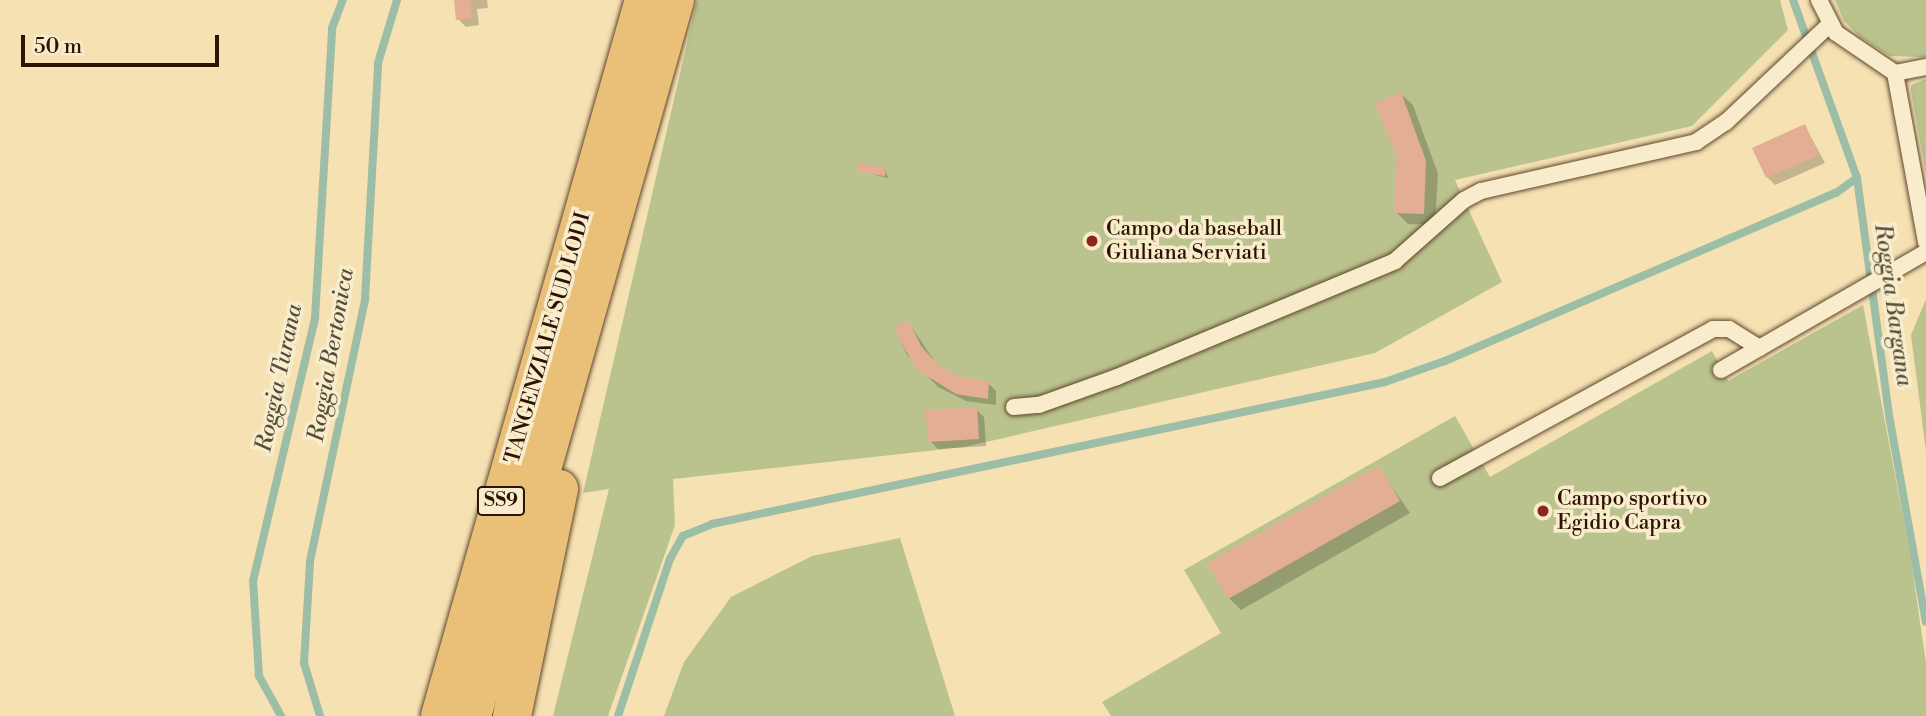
<!DOCTYPE html>
<style>
body{margin:0}
#map{position:relative;width:1926px;height:716px;overflow:hidden;background:#f5e1b2;font-family:"Libre Bodoni",serif}
div>[style]{position:absolute}
[style*='--x']{left:calc(var(--x)*1px);top:calc(var(--y)*1px);width:calc(var(--w)*1px);rotate:calc(var(--a)*1deg)}
.green>*{inset:0;background:#bac38d}
.shadow>*{inset:0;background:#0003}
.stream>*{height:8px;margin:-4px;padding:0 4px;transform-origin:4px;border-radius:4px;background:#9dbea6}
.building>*{inset:0;background:#e4ae94}
.roads{filter:drop-shadow(0 0 2px #5f462e) drop-shadow(0 0 2px #5f462e)}
.service>*{height:16px;margin:-8px;padding:0 8px;transform-origin:8px;border-radius:8px;background:#f8eccd}
.trunk>*{height:38px;margin:-19px;padding:0 19px;transform-origin:19px;border-radius:19px;background:#eac079}
.dots>*{width:19px;height:19px;translate:-50% -50%;box-sizing:border-box;border:4px solid #f8eccd;border-radius:50%}
span{translate:-50% -50%;white-space:nowrap;text-align:center;line-height:1.15;-webkit-text-stroke:7px #f8eccd;paint-order:stroke}
.shield-label span{padding:2px 5px;background:#f8eccd;border:2px solid;border-radius:5px;-webkit-text-stroke-width:0}
.shield-label{font-size:19px;color:#2d1302;font-weight:700}
.poi-label{font-size:21px;color:#2d1302}
.left{translate:0 -50%;text-align:left}
.street-label{font-size:21px;color:#2d1302}
.water-label{font-size:23px;color:#544f3b;font-style:italic}
.scale{position:absolute;left:21px;top:35px;width:198px;height:32px;box-sizing:border-box;border:4px solid #2d1302;border-top:0;padding-left:9px;font-size:21px;line-height:24px;white-space:nowrap;color:#2d1302;-webkit-text-stroke:5px #f8eccd;paint-order:stroke}
</style>
<div id="map">
<div class="green">
<i style="clip-path:polygon(697px 0,1780px 0,1788px 30px,1692px 126px,1455px 180px,1502px 282px,1375px 353px,964px 447px,673px 479px,675px 525px,608px 716px,553px 716px,609px 489px,583px 493px)"></i>
<i style="clip-path:polygon(1835px 0,1926px 0,1926px 57px,1890px 56px,1860px 37px,1844px 21px)"></i>
<i style="clip-path:polygon(1926px 79px,1926px 174px,1911px 91px,1911px 85px)"></i>
<i style="clip-path:polygon(1926px 299px,1926px 451px,1911px 335px)"></i>
<i style="clip-path:polygon(1863px 305px,1911px 560px,1926px 663px,1926px 716px,1111px 716px,1102px 702px,1221px 633px,1184px 570px,1455px 416px,1490px 477px,1712px 351px,1728px 381px)"></i>
<i style="clip-path:polygon(900px 538px,955px 716px,664px 716px,684px 662px,731px 597px,812px 556px)"></i>
</div>
<div class="shadow">
<i style="clip-path:polygon(456px 0,487px 0,488px 8px,477px 9px,479px 25px,466px 27px,458px 19px)"></i>
<i style="clip-path:polygon(1401px 94px,1413px 105px,1438px 174px,1435px 225px,1408px 224px,1396px 212px)"></i>
<i style="clip-path:polygon(1805px 126px,1825px 163px,1775px 185px,1767px 177px)"></i>
<i style="clip-path:polygon(885px 168px,888px 178px,859px 171px)"></i>
<i style="clip-path:polygon(909px 323px,939px 368px,961px 379px,988px 383px,996px 391px,996px 405px,966px 401px,938px 387px,907px 355px,895px 328px)"></i>
<i style="clip-path:polygon(976px 409px,984px 417px,986px 446px,938px 449px,930px 441px)"></i>
<i style="clip-path:polygon(1379px 468px,1410px 513px,1241px 610px,1229px 598px)"></i>
</div>
<div class="stream">
<i style="--x:1793;--y:0;--w:189;--a:70.2"></i>
<i style="--x:1857;--y:178;--w:239;--a:82.3"></i>
<i style="--x:1889;--y:415;--w:210;--a:79.9"></i>
<i style="--x:281;--y:716;--w:46;--a:-118.8"></i>
<i style="--x:259;--y:676;--w:95;--a:-93.6"></i>
<i style="--x:253;--y:581;--w:270;--a:-76.7"></i>
<i style="--x:315;--y:318;--w:290;--a:-86.6"></i>
<i style="--x:332;--y:28;--w:30;--a:-69"></i>
<i style="--x:320;--y:716;--w:55;--a:-106.8"></i>
<i style="--x:304;--y:663;--w:102;--a:-86.6"></i>
<i style="--x:310;--y:561;--w:268;--a:-78.1"></i>
<i style="--x:365;--y:299;--w:236;--a:-86.8"></i>
<i style="--x:378;--y:63;--w:66;--a:-73.2"></i>
<i style="--x:618;--y:716;--w:165;--a:-71.7"></i>
<i style="--x:670;--y:559;--w:26;--a:-61"></i>
<i style="--x:683;--y:536;--w:31;--a:-22"></i>
<i style="--x:712;--y:524;--w:688;--a:-11.91"></i>
<i style="--x:1385;--y:382;--w:64;--a:-19.3"></i>
<i style="--x:1445;--y:361;--w:426;--a:-23.3"></i>
<i style="--x:1836;--y:193;--w:26;--a:-36"></i>
</div>
<div class="building">
<i style="clip-path:polygon(454px 0,470px 0,472px 18px,456px 20px)"></i>
<i style="clip-path:polygon(1401px 92px,1426px 161px,1424px 214px,1394px 213px,1397px 157px,1375px 103px)"></i>
<i style="clip-path:polygon(1805px 124px,1819px 155px,1766px 178px,1752px 148px)"></i>
<i style="clip-path:polygon(858px 163px,886px 167px,885px 176px,857px 172px)"></i>
<i style="clip-path:polygon(909px 321px,921px 346px,938px 365px,962px 377px,989px 381px,988px 399px,956px 394px,916px 369px,893px 327px)"></i>
<i style="clip-path:polygon(977px 407px,979px 439px,928px 442px,925px 410px)"></i>
<i style="clip-path:polygon(1379px 465px,1400px 501px,1228px 599px,1207px 563px)"></i>
</div>
<div class="roads">
<div class="service">
<i style="--x:1819;--y:0;--w:37;--a:63"></i>
<i style="--x:1836;--y:33;--w:71;--a:34.1"></i>
<i style="--x:1895;--y:73;--w:32;--a:-11"></i>
<i style="--x:1895;--y:73;--w:172;--a:79.6"></i>
<i style="--x:1721;--y:370;--w:237;--a:-29.9"></i>
<i style="--x:1014;--y:407;--w:25;--a:-5"></i>
<i style="--x:1039;--y:405;--w:83;--a:-19.7"></i>
<i style="--x:1117;--y:377;--w:301;--a:-22.6"></i>
<i style="--x:1395;--y:261;--w:92;--a:-41.5"></i>
<i style="--x:1464;--y:200;--w:19;--a:-28"></i>
<i style="--x:1481;--y:191;--w:221;--a:-12.8"></i>
<i style="--x:1696;--y:142;--w:36;--a:-34"></i>
<i style="--x:1726;--y:122;--w:141;--a:-43.3"></i>
<i style="--x:1440;--y:478;--w:311;--a:-28.6"></i>
<i style="--x:1713;--y:329;--w:16;--a:0"></i>
<i style="--x:1729;--y:329;--w:36;--a:32"></i>
</div>
<div class="trunk">
<i style="--x:440;--y:716;--w:744;--a:-74.1"></i>
<i style="--x:472;--y:716;--w:744;--a:-74.17"></i>
<i style="--x:512;--y:716;--w:232;--a:-78.3"></i>
</div>
</div>
<div class="dots">
<i style="left:1092px;top:241px;background:#8f2418"></i>
<i style="left:1543px;top:511px;background:#8f2418"></i>
</div>
<div class="shield-label">
<span style="left:501px;top:501px">SS9</span>
</div>
<div class="poi-label">
<span class="left" style="left:1106px;top:241px">Campo da baseball<br>Giuliana Serviati</span>
<span class="left" style="left:1557px;top:511px">Campo sportivo<br>Egidio Capra</span>
</div>
<div class="street-label">
<span style="left:548px;top:338px;rotate:-74deg">TANGENZIALE SUD LODI</span>
</div>
<div class="water-label">
<span style="left:1893px;top:305px;rotate:82deg">Roggia Bargana</span>
<span style="left:331px;top:355px;rotate:-80deg">Roggia Bertonica</span>
<span style="left:279px;top:378px;rotate:-78deg">Roggia Turana</span>
</div>
<div class="scale">50 m</div>
</div>
